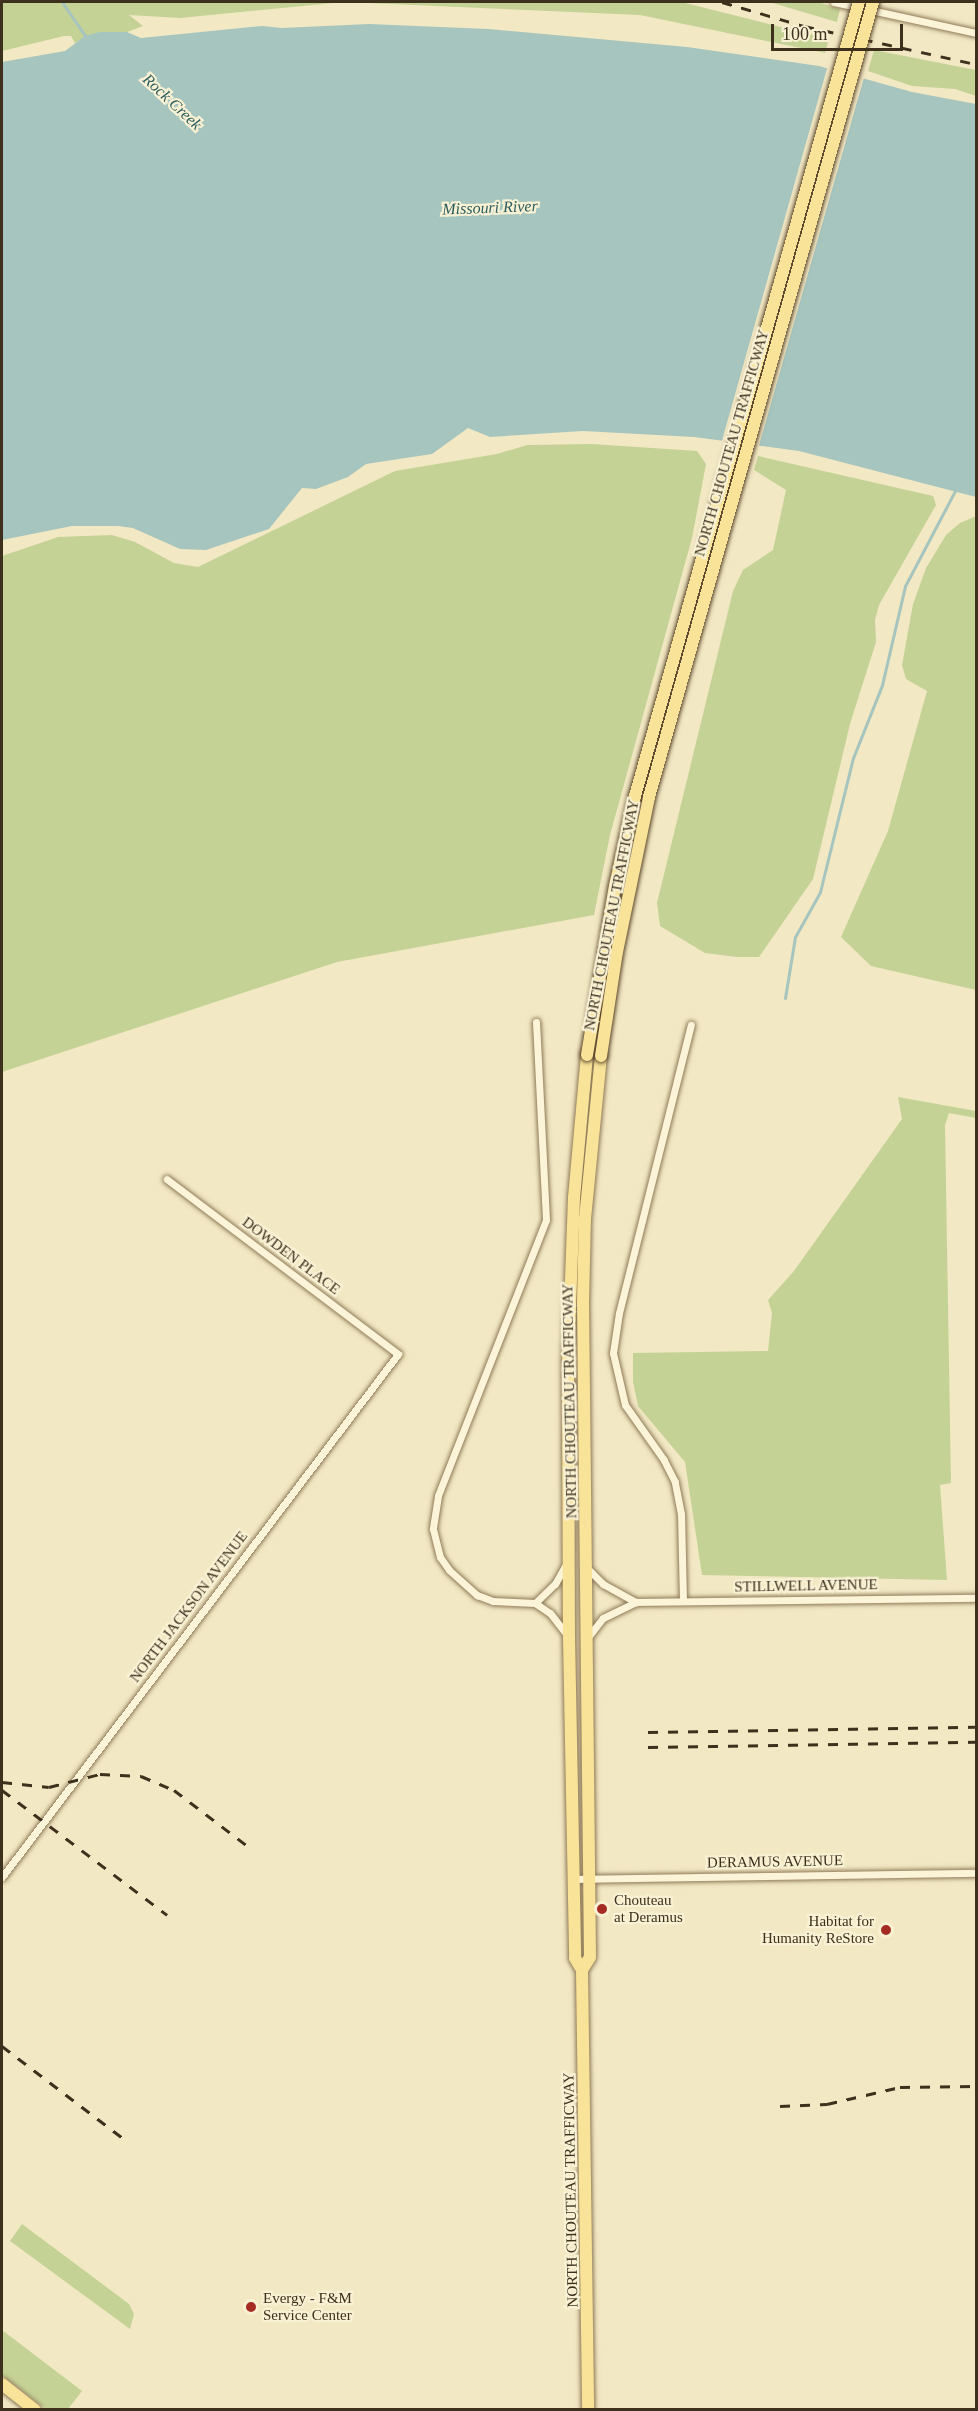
<!DOCTYPE html>
<style>
body{margin:0}
#map{position:relative;width:978px;height:2411px;overflow:hidden;background:#f2e8c3;font-family:"Times New Roman",serif}
div>[style]{position:absolute}
[style*='--x']{left:calc(var(--x)*1px);top:calc(var(--y)*1px);width:calc(var(--w)*1px);rotate:calc(var(--a)*1deg)}
.green>*{inset:0;background:#c5d296}
.water>*{inset:0;background:#a6c5be}
.pier>*{inset:0;background:#f2e8c3}
.stream>*{height:3px;margin:-1.5px;padding:0 1.5px;transform-origin:1.5px;border-radius:1.5px;background:#a6c5be}
.roads{filter:drop-shadow(0 0 2px #8f7a58) drop-shadow(0 0 2px #8f7a58)}
.street>*{height:7px;margin:-3.5px;padding:0 3.5px;transform-origin:3.5px;border-radius:3.5px;background:#fcf4d8}
.primary>*{height:12px;margin:-6px;padding:0 6px;transform-origin:6px;border-radius:6px;background:#f9e398}
.rail>*{height:3px;margin-top:-1.5px;transform-origin:0;background:repeating-linear-gradient(90deg,#3d301d 0 10px,transparent 0 20px)}
.bridges{filter:drop-shadow(0 0 2px #5c472c) drop-shadow(0 0 2px #5c472c)}
.primary-bridge>*{height:12px;margin:-6px;padding:0 6px;transform-origin:6px;border-radius:6px;background:#f9e398}
.dots>*{width:16px;height:16px;translate:-50% -50%;box-sizing:border-box;border:3px solid #f9f1d4;border-radius:50%}
span{translate:-50% -50%;white-space:nowrap;text-align:center;line-height:1.15;-webkit-text-stroke:4.5px #f9f1d4;paint-order:stroke}
.street-label{font-size:15px;color:#3d301d}
.poi-label{font-size:15px;color:#3d301d}
.left{translate:0 -50%;text-align:left}
.right{translate:-100% -50%;text-align:right}
.water-label{font-size:16px;color:#2b5d5e;font-style:italic}
.frame{position:absolute;inset:0;border:3px solid #3d301d;pointer-events:none}
.scale{position:absolute;left:771px;top:24px;width:132px;height:27px;box-sizing:border-box;border:3px solid #3d301d;border-top:0;padding-left:8px;font-size:18px;line-height:21px;white-space:nowrap;color:#3d301d;-webkit-text-stroke:4px #f9f1d4;paint-order:stroke}
</style>
<div id="map">
<div class="green">
<i style="clip-path:polygon(2px 2px,681px 2px,829px 39px,825px 53px,640px 15px,344px 2px,180px 18px,129px 15px,143px 26px,127px 32px,99px 32px,75px 43px,71px 36px,64px 36px,2px 51px)"></i>
<i style="clip-path:polygon(769px 2px,818px 2px,840px 9px,837px 22px)"></i>
<i style="clip-path:polygon(874px 50px,976px 70px,976px 96px,955px 89px,912px 86px,868px 71px)"></i>
<i style="clip-path:polygon(592px 444px,697px 451px,706px 464px,692px 538px,610px 835px,594px 915px,337px 962px,2px 1072px,2px 556px,58px 537px,112px 535px,135px 542px,174px 563px,198px 567px,395px 471px,497px 454px,527px 445px)"></i>
<i style="clip-path:polygon(758px 456px,933px 496px,936px 505px,879px 605px,875px 620px,876px 642px,850px 724px,813px 879px,759px 957px,737px 957px,705px 953px,660px 926px,657px 903px,733px 591px,743px 570px,773px 550px,786px 490px,754px 470px)"></i>
<i style="clip-path:polygon(976px 516px,976px 990px,871px 966px,841px 937px,888px 831px,927px 691px,906px 679px,902px 665px,913px 604px,926px 568px,946px 535px,960px 523px)"></i>
<i style="clip-path:polygon(898px 1097px,976px 1111px,976px 1118px,949px 1113px,945px 1125px,951px 1483px,940px 1485px,947px 1580px,702px 1575px,685px 1462px,638px 1406px,633px 1382px,633px 1353px,768px 1351px,772px 1313px,768px 1300px,794px 1271px,902px 1119px)"></i>
<i style="clip-path:polygon(22px 2224px,129px 2304px,134px 2314px,130px 2329px,10px 2241px)"></i>
<i style="clip-path:polygon(2px 2330px,82px 2391px,68px 2409px,46px 2409px,2px 2375px)"></i>
</div>
<div class="water">
<i style="clip-path:polygon(369px 24px,488px 29px,687px 47px,819px 66px,912px 92px,976px 104px,976px 497px,799px 451px,694px 437px,583px 431px,490px 437px,468px 428px,432px 454px,366px 464px,348px 477px,316px 489px,302px 488px,269px 529px,206px 550px,180px 549px,133px 528px,118px 526px,72px 526px,2px 540px,2px 62px,65px 51px,85px 36px,99px 32px,127px 32px,141px 38px,262px 26px,282px 28px)"></i>
</div>
<div class="pier">
<i style="clip-path:polygon(828px 65px,865px 74px,758px 449px,721px 444px)"></i>
</div>
<div class="stream">
<i style="--x:62;--y:2;--w:42;--a:55.6"></i>
<i style="--x:785;--y:998;--w:62;--a:-80.7"></i>
<i style="--x:795;--y:937;--w:51;--a:-60.9"></i>
<i style="--x:820;--y:892;--w:138;--a:-76.2"></i>
<i style="--x:853;--y:758;--w:79;--a:-68.3"></i>
<i style="--x:882;--y:685;--w:102;--a:-76.9"></i>
<i style="--x:905;--y:586;--w:110;--a:-62.3"></i>
</div>
<div class="roads">
<div class="street">
<i style="--x:834;--y:2;--w:145;--a:12.3"></i>
<i style="--x:536;--y:1022;--w:198;--a:87.1"></i>
<i style="--x:546;--y:1220;--w:296;--a:111.4"></i>
<i style="--x:438;--y:1496;--w:33;--a:99"></i>
<i style="--x:433;--y:1529;--w:29;--a:76"></i>
<i style="--x:440;--y:1557;--w:16;--a:55"></i>
<i style="--x:449;--y:1570;--w:38;--a:42"></i>
<i style="--x:477;--y:1595;--w:17;--a:21"></i>
<i style="--x:493;--y:1601;--w:42;--a:2.7"></i>
<i style="--x:535;--y:1603;--w:28;--a:-44"></i>
<i style="--x:555;--y:1584;--w:23;--a:-61"></i>
<i style="--x:587;--y:1568;--w:23;--a:45"></i>
<i style="--x:603;--y:1584;--w:38;--a:29"></i>
<i style="--x:683;--y:1601;--w:87;--a:-91.3"></i>
<i style="--x:681;--y:1514;--w:33;--a:-101"></i>
<i style="--x:675;--y:1482;--w:25;--a:-117"></i>
<i style="--x:664;--y:1460;--w:67;--a:-125.3"></i>
<i style="--x:625;--y:1405;--w:53;--a:-103"></i>
<i style="--x:613;--y:1353;--w:40;--a:-81.5"></i>
<i style="--x:619;--y:1313;--w:297;--a:-76"></i>
<i style="--x:535;--y:1603;--w:18;--a:34"></i>
<i style="--x:550;--y:1613;--w:28;--a:52"></i>
<i style="--x:588;--y:1637;--w:24;--a:-52"></i>
<i style="--x:603;--y:1618;--w:37;--a:-26"></i>
<i style="--x:636;--y:1602;--w:340;--a:-0.7"></i>
<i style="--x:2;--y:1877;--w:656;--a:-52.87"></i>
<i style="--x:398;--y:1354;--w:290;--a:-142.9"></i>
<i style="--x:574;--y:1879;--w:402;--a:-0.9"></i>
</div>
<div class="primary">
<i style="--x:587;--y:1055;--w:144;--a:95.2"></i>
<i style="--x:574;--y:1198;--w:165;--a:92.1"></i>
<i style="--x:568;--y:1363;--w:274;--a:89.8"></i>
<i style="--x:569;--y:1637;--w:321;--a:88.9"></i>
<i style="--x:575;--y:1958;--w:14;--a:60"></i>
<i style="--x:582;--y:1970;--w:440;--a:89.2"></i>
<i style="--x:582;--y:1970;--w:15;--a:-58"></i>
<i style="--x:590;--y:1957;--w:653;--a:-90.61"></i>
<i style="--x:583;--y:1304;--w:85;--a:-88.7"></i>
<i style="--x:585;--y:1219;--w:164;--a:-84.4"></i>
<i style="--x:2;--y:2384;--w:42;--a:38.2"></i>
</div>
</div>
<div class="rail">
<i style="--x:722;--y:2;--w:85;--a:16.3"></i>
<i style="--x:804;--y:26;--w:176;--a:12.5"></i>
<i style="--x:648;--y:1732;--w:328;--a:-0.9"></i>
<i style="--x:648;--y:1747;--w:328;--a:-0.9"></i>
<i style="--x:2;--y:1782;--w:47;--a:6.1"></i>
<i style="--x:49;--y:1787;--w:53;--a:-14.3"></i>
<i style="--x:100;--y:1774;--w:41;--a:2.8"></i>
<i style="--x:141;--y:1776;--w:36;--a:23"></i>
<i style="--x:174;--y:1790;--w:96;--a:37.3"></i>
<i style="--x:2;--y:1790;--w:207;--a:37.1"></i>
<i style="--x:2;--y:2046;--w:153;--a:37.3"></i>
<i style="--x:780;--y:2106;--w:47;--a:-2.4"></i>
<i style="--x:827;--y:2104;--w:75;--a:-13.1"></i>
<i style="--x:900;--y:2087;--w:76;--a:-0.8"></i>
</div>
<div class="bridges">
<div class="primary-bridge">
<i style="--x:587;--y:1055;--w:171;--a:-80.6"></i>
<i style="--x:615;--y:886;--w:92;--a:-77.5"></i>
<i style="--x:635;--y:796;--w:825;--a:-74.25"></i>
<i style="--x:601;--y:1056;--w:105;--a:-81.3"></i>
<i style="--x:617;--y:952;--w:158;--a:-78.3"></i>
<i style="--x:649;--y:797;--w:826;--a:-74.26"></i>
</div>
</div>
<div class="dots">
<i style="left:602px;top:1909px;background:#a42c22"></i>
<i style="left:886px;top:1930px;background:#a42c22"></i>
<i style="left:251px;top:2307px;background:#a42c22"></i>
</div>
<div class="street-label">
<span style="left:732px;top:443px;rotate:-74deg">NORTH CHOUTEAU TRAFFICWAY</span>
<span style="left:612px;top:915px;rotate:-79deg">NORTH CHOUTEAU TRAFFICWAY</span>
<span style="left:291px;top:1256px;rotate:37deg">DOWDEN PLACE</span>
<span style="left:570px;top:1401px;rotate:-91deg">NORTH CHOUTEAU TRAFFICWAY</span>
<span style="left:806px;top:1586px;rotate:-1deg">STILLWELL AVENUE</span>
<span style="left:189px;top:1607px;rotate:-53deg">NORTH JACKSON AVENUE</span>
<span style="left:775px;top:1862px;rotate:-1deg">DERAMUS AVENUE</span>
<span style="left:571px;top:2190px;rotate:-91deg">NORTH CHOUTEAU TRAFFICWAY</span>
</div>
<div class="poi-label">
<span class="left" style="left:614px;top:1909px">Chouteau<br>at Deramus</span>
<span class="right" style="left:874px;top:1930px">Habitat for<br>Humanity ReStore</span>
<span class="left" style="left:263px;top:2307px">Evergy - F&amp;M<br>Service Center</span>
</div>
<div class="water-label">
<span style="left:172px;top:102px;rotate:43deg">Rock Creek</span>
<span style="left:490px;top:208px;rotate:-2deg">Missouri River</span>
</div>
<div class="frame"></div>
<div class="scale">100 m</div>
</div>
